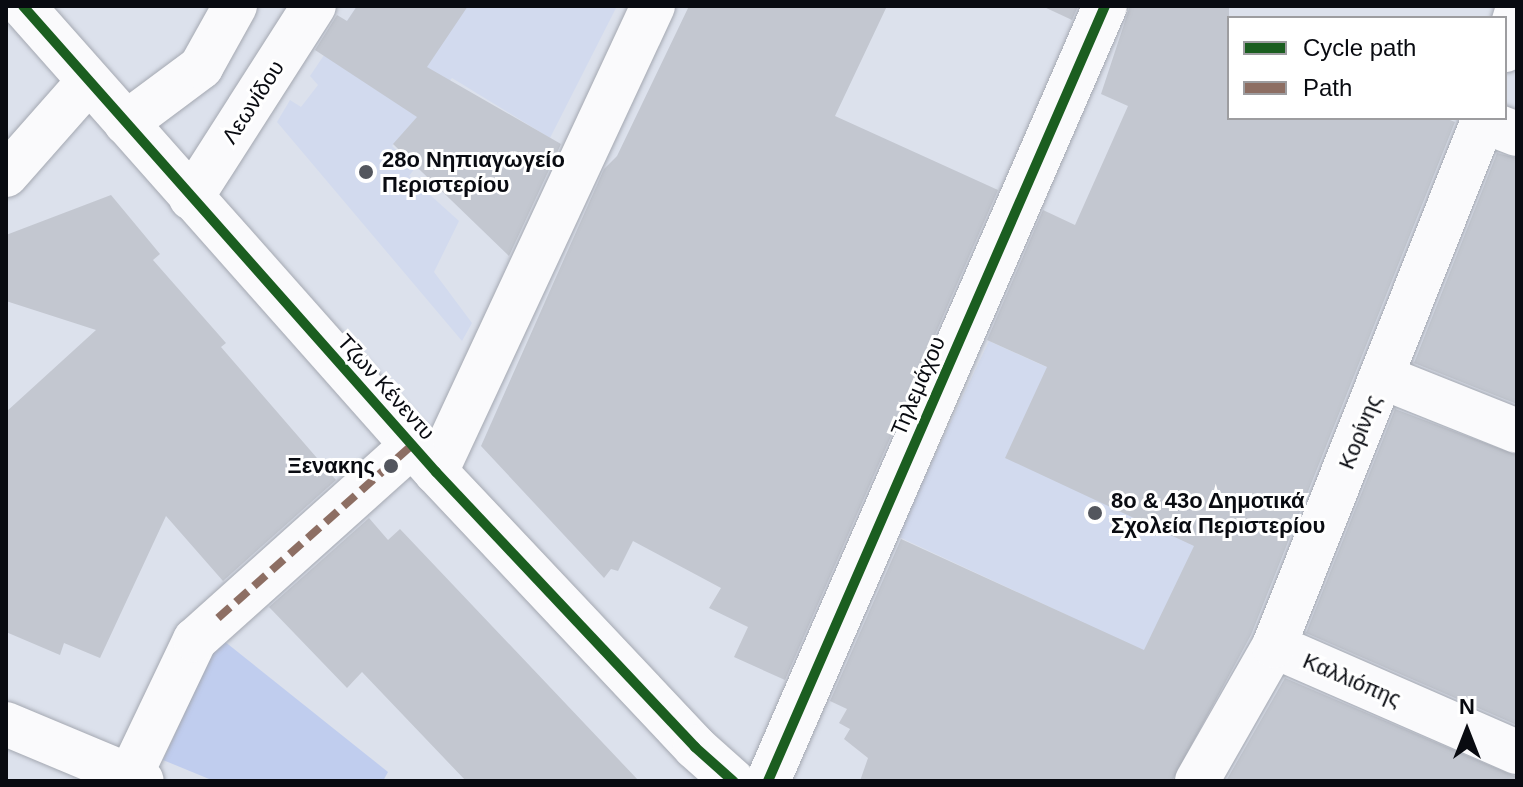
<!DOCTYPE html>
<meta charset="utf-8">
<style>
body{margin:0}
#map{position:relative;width:1523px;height:787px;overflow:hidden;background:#dce1ec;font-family:Arial,sans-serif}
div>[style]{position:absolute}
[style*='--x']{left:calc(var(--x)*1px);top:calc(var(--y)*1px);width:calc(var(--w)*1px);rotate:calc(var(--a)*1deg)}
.built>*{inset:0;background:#d2daee}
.green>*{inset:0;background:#c0cdee}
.building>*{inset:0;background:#c3c7d0}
.roads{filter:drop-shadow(0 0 2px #a4a8b1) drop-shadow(0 0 2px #a4a8b1)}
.minor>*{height:44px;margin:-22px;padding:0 22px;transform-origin:22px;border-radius:22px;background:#fafafc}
.quiet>*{height:8px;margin-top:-4px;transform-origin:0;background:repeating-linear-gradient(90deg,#8d6e63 0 16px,transparent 0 24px)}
.cycleway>*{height:10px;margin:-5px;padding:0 5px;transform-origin:5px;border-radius:5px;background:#1b5e20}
.dots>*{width:22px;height:22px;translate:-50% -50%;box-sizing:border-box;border:4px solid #fff;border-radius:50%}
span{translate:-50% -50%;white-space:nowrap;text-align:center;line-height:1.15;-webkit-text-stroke:6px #fff;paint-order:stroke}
.street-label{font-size:22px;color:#090b11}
.poi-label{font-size:22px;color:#090b11;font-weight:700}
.left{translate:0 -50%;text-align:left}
.right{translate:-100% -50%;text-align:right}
.frame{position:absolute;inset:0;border:8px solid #090b11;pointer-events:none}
.legend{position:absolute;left:1227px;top:16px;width:280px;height:104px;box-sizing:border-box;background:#fff;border:2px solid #9d9da0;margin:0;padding:10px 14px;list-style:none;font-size:24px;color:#090b11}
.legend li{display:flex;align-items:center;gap:16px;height:40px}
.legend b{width:40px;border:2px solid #9d9da0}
.north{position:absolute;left:1427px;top:691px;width:80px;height:80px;-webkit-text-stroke:6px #fff;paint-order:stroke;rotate:0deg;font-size:22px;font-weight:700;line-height:32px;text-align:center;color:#090b11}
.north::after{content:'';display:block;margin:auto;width:28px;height:36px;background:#090b11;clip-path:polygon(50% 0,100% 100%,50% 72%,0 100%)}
</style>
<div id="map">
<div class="built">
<i style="clip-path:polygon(357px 6px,617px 6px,550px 138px,452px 78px,392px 146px,415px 168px,409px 176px,459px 221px,434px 272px,472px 323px,462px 341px,277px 122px,290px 100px,301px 107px,318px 85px,310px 76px)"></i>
<i style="clip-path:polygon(989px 341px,1298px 481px,1204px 689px,1065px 614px,897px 536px)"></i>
</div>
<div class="green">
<i style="clip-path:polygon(224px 641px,388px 772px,383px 781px,214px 781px,163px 760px,213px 651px)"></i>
</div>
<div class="building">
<i style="clip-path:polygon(357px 6px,468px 6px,427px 67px,561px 144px,509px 256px,393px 144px,417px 117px,315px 50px,337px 15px,347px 21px)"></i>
<i style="clip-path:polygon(689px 6px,887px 6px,835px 116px,998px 190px,785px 680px,734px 657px,748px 627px,709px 608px,721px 588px,633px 541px,618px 571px,611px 569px,604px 578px,481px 446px,604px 169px,617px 156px)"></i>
<i style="clip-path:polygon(1042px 6px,1078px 6px,1072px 20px)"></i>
<i style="clip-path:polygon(1130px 6px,1229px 6px,1229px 118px,1445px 118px,1455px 122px,1251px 635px,1172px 781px,860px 781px,868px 758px,844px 739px,850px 729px,839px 723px,847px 709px,830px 701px,901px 539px,1144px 650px,1194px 546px,1005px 458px,1047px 367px,987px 340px,1043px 210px,1075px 225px,1128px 106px,1101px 94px)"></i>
<i style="clip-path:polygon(1497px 153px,1517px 158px,1517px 404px,1414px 363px)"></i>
<i style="clip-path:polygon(111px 195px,160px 254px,153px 260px,226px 343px,221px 347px,336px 480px,223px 581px,166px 516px,100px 658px,64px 643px,60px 655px,6px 632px,6px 412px,96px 330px,6px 301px,6px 235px)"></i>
<i style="clip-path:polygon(1395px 409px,1517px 455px,1517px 725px,1306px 633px)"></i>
<i style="clip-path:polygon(369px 518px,388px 540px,400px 529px,639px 781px,466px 781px,362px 672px,347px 688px,269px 607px)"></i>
<i style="clip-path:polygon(1285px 678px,1517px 777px,1517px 781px,1226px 781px)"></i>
</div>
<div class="roads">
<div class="minor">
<i style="--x:23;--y:6;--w:623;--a:48.45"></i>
<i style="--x:436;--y:472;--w:378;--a:46.7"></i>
<i style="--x:695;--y:747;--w:51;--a:41.8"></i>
<i style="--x:1505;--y:50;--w:41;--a:-72.9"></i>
<i style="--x:1483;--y:121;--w:36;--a:21"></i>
<i style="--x:126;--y:123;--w:94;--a:-36.7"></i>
<i style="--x:201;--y:67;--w:70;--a:-60.9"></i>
<i style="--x:6;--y:175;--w:123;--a:-48.6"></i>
<i style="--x:191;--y:198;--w:228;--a:-57.4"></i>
<i style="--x:1382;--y:377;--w:145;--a:21.8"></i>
<i style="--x:436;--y:472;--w:514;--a:-65.03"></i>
<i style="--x:1274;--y:646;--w:265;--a:23.6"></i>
<i style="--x:6;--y:724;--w:147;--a:22.7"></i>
<i style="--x:130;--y:776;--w:151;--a:-64.5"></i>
<i style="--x:195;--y:640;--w:292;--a:-41.9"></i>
<i style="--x:768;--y:781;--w:845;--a:-66.5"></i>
<i style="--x:1197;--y:781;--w:155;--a:-60.3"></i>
<i style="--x:1274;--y:646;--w:568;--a:-68.31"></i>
</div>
</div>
<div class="quiet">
<i style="--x:218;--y:618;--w:260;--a:-41.7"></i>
</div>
<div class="cycleway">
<i style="--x:23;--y:6;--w:623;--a:48.45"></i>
<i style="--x:436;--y:472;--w:378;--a:46.7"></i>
<i style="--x:695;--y:747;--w:51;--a:41.8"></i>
<i style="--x:768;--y:781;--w:845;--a:-66.5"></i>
</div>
<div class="dots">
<i style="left:366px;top:172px;background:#53565e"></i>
<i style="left:391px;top:466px;background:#53565e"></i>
<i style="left:1095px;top:513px;background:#53565e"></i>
</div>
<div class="street-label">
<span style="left:253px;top:102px;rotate:-57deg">Λεωνίδου</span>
<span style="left:918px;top:386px;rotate:-67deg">Τηλεμάχου</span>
<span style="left:386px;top:387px;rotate:48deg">Τζων Κένεντυ</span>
<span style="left:1360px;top:432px;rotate:-68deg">Κορίνης</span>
<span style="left:1352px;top:680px;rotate:23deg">Καλλιόπης</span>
</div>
<div class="poi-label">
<span class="left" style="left:382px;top:172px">28ο Νηπιαγωγείο<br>Περιστερίου</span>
<span class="right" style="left:375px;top:466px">Ξενακης</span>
<span class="left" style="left:1111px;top:513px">8ο &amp; 43ο Δημοτικά<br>Σχολεία Περιστερίου</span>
</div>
<div class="frame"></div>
<ul class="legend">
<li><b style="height:10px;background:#1b5e20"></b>Cycle path</li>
<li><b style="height:10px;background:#8d6e63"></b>Path</li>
</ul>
<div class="north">N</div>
</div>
